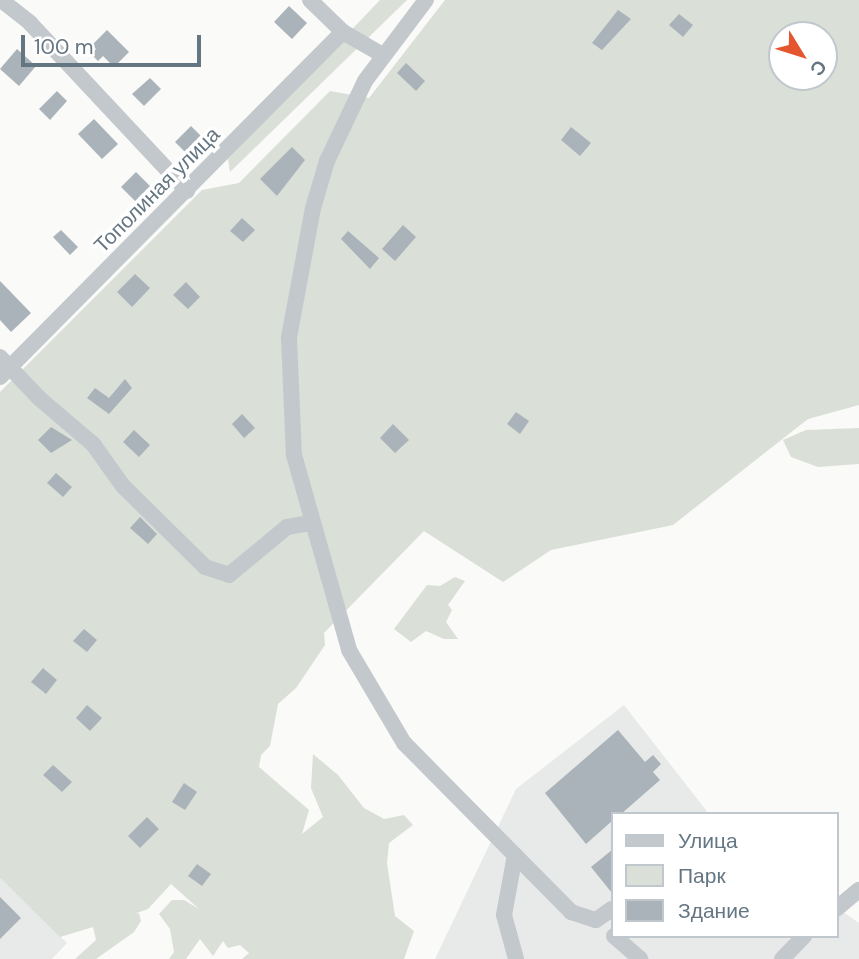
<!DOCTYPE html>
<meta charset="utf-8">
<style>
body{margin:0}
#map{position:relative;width:859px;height:959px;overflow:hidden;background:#fafaf8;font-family:"DM Sans",sans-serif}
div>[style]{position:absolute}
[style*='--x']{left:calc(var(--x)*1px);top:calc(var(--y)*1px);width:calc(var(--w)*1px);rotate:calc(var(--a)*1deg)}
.built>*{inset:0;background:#e8e9e9}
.green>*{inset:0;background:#dadfd7}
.building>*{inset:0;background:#aab3b9}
.minor>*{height:16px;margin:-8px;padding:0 8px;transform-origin:8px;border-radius:8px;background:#c3c8cc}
span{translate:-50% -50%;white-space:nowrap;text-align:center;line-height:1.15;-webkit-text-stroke:7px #fff;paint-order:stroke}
.street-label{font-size:21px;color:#657683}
.legend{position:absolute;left:611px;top:812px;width:228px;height:126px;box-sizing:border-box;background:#fff;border:2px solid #c1c8cd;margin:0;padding:9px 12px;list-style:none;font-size:21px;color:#657683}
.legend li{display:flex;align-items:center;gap:14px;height:35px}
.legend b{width:35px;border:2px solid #c1c8cd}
.north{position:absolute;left:768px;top:21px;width:70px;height:70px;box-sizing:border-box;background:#fff;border:2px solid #c1c8cd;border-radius:50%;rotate:128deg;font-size:19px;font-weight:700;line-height:28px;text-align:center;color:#657683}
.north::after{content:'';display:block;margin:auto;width:24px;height:32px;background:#e4572e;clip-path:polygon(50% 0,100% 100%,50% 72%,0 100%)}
.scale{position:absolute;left:21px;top:35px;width:180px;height:32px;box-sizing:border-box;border:4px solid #657683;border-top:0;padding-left:9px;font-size:21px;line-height:24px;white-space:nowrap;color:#657683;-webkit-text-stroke:5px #fff;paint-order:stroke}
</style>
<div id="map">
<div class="built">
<i style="clip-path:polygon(624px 705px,709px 814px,612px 814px,612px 936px,836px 936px,836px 907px,859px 923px,859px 959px,435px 959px,516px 789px)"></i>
<i style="clip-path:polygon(0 878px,67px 943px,52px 959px,0 959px)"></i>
</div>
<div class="green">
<i style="clip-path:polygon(380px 0,407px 0,230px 172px,228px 159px)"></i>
<i style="clip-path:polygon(evenodd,445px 0,859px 0,859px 405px,808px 419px,673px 525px,551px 550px,503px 582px,424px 531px,324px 633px,325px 645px,296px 688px,278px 704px,270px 746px,261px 755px,259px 767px,309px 810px,302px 834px,323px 817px,311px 788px,313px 754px,338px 775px,364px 808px,384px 819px,404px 815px,413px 825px,389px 843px,387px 863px,395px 916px,414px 931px,404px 959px,242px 959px,249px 953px,240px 945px,228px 948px,223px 941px,213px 956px,200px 939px,186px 959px,169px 959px,174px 952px,170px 929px,159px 914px,172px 900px,184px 900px,199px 909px,171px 884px,148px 909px,134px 914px,139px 913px,141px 921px,134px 932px,96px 959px,75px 959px,96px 940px,93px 927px,60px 937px,0 878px,0 392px,202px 190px,239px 183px,330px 91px,369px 98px,445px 0,782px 35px,824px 35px,824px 77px,782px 77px,782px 35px)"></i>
<i style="clip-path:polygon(859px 428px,859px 464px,818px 467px,791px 457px,783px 440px,806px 430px)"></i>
<i style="clip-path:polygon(455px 577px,465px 581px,448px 605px,452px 610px,446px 622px,458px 639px,444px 639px,426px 631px,411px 642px,394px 629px,427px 585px,440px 586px)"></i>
</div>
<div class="building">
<i style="clip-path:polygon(289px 6px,307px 23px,292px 39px,274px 22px)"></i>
<i style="clip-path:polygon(618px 10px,631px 19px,602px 50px,592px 43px)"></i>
<i style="clip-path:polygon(679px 14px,693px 25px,683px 37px,669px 25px)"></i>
<i style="clip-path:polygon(107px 30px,129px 52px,114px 67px,103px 56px,98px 61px,91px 54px,96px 49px,92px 45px)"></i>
<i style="clip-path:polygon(17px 49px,36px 66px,19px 86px,0 69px)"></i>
<i style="clip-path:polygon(406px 63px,425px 81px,416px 91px,397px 73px)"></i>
<i style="clip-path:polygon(150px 78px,161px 89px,144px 106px,132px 94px)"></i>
<i style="clip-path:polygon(57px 91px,67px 101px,50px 120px,39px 109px)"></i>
<i style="clip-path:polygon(94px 119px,118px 144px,102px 159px,78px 134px)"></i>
<i style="clip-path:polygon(191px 126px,210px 145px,194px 161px,175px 142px)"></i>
<i style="clip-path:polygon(571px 127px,591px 143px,580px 156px,561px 140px)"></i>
<i style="clip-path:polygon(292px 147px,305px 160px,277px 196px,260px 179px)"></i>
<i style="clip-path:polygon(136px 172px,159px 195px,144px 210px,121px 187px)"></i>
<i style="clip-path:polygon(242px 218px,255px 230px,243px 242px,230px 231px)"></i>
<i style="clip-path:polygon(403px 225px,416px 237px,395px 261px,382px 249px)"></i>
<i style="clip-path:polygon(61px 230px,78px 247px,70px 255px,53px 237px)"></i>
<i style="clip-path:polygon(348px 231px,379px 258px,370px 269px,341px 239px)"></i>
<i style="clip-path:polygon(135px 274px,150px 288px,132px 307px,117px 292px)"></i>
<i style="clip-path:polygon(0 281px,31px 313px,11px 332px,0 320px)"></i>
<i style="clip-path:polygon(186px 282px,200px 297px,188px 309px,173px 295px)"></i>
<i style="clip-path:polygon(125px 379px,132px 388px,109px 414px,87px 398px,95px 388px,109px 398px)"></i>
<i style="clip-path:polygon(516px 412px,529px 421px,520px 434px,507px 424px)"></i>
<i style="clip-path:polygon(242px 414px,255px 428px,244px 438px,232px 424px)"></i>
<i style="clip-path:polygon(393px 424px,409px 440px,395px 453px,380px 438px)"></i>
<i style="clip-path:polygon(51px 427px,72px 440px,51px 453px,38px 440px)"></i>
<i style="clip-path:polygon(134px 430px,150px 445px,139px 457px,123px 442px)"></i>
<i style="clip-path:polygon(56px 473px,72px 487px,63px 497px,47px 483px)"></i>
<i style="clip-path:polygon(140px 517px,157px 534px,148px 544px,130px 528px)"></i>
<i style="clip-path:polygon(84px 629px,97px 640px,87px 652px,73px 641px)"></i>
<i style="clip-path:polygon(43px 668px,57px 680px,46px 694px,31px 682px)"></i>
<i style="clip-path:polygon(87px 705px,102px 718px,90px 731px,76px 718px)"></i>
<i style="clip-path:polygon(618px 730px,645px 762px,653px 755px,661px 764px,653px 772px,660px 780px,621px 814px,612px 814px,612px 821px,586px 844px,545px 793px)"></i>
<i style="clip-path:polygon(53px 765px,72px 782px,62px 792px,43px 775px)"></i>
<i style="clip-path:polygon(184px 783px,197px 792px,185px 810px,172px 802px)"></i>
<i style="clip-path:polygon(147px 817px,159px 829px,140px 848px,128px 836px)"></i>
<i style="clip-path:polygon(612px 850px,612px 893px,591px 867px)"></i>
<i style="clip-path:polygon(197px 864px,211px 874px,202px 886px,188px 876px)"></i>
<i style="clip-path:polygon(0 897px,21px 918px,0 939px)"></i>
</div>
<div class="minor">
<i style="--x:1;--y:0;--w:37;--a:38"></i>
<i style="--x:30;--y:23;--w:230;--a:46.9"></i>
<i style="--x:310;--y:0;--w:46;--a:44.1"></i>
<i style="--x:343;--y:32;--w:44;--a:30.1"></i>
<i style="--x:426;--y:0;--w:101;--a:127"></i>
<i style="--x:365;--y:81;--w:89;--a:115.4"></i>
<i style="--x:327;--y:161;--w:49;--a:106.6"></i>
<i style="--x:313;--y:208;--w:132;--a:100.5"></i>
<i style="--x:289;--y:338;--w:117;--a:87.6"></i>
<i style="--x:294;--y:455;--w:203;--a:74.2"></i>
<i style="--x:349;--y:650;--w:108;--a:59.4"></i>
<i style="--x:404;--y:743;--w:238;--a:45.3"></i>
<i style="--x:571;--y:912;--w:26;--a:18"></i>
<i style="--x:596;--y:920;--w:19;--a:-35"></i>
<i style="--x:0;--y:357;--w:58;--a:46.4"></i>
<i style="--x:40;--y:399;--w:70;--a:40.3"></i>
<i style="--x:93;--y:444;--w:52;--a:54.5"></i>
<i style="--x:123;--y:486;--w:115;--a:44.6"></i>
<i style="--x:205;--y:567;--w:25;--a:18"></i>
<i style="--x:229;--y:575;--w:75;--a:-39.6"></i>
<i style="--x:287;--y:527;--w:23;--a:-10"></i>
<i style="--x:0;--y:377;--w:486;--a:-45.2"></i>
<i style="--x:515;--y:855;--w:61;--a:100.4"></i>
<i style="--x:504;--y:915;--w:46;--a:74.7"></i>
<i style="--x:836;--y:909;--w:30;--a:-40"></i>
<i style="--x:614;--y:936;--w:35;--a:41"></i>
<i style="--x:782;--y:959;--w:32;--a:-46"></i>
</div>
<div class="street-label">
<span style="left:157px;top:190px;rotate:-45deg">Тополиная улица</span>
</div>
<ul class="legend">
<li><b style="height:9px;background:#c3c8cc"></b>Улица</li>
<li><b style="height:19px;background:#dadfd7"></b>Парк</li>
<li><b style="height:19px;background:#aab3b9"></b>Здание</li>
</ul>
<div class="north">С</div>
<div class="scale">100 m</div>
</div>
